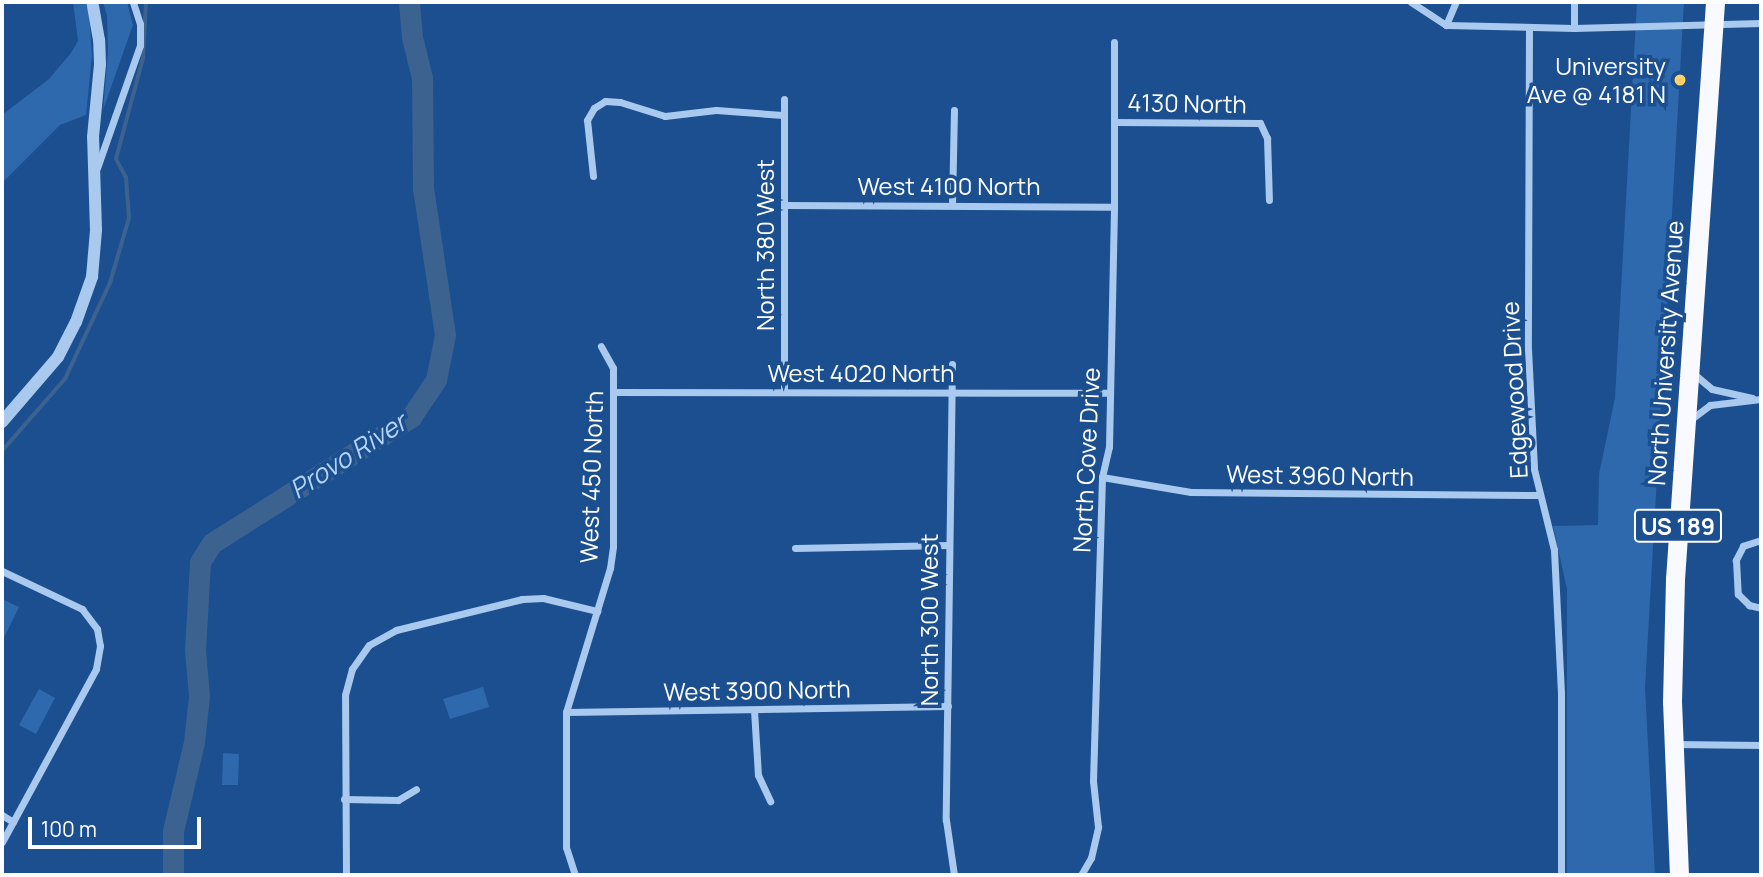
<!DOCTYPE html>
<style>
body{margin:0}
#map{position:relative;width:1763px;height:877px;overflow:hidden;background:#1b4f8f;font-family:Manrope,sans-serif}
div>[style]{position:absolute}
[style*='--x']{left:calc(var(--x)*1px);top:calc(var(--y)*1px);width:calc(var(--w)*1px);rotate:calc(var(--a)*1deg)}
.green>*{inset:0;background:#2e69ad}
.stream>*{height:3.5px;margin:-1.75px;padding:0 1.75px;transform-origin:1.75px;border-radius:1.75px;background:#3c6290}
.river>*{height:21px;margin:-10.5px;padding:0 10.5px;transform-origin:10.5px;border-radius:10.5px;background:#3c6290}
.minor>*{height:7px;margin:-3.5px;padding:0 3.5px;transform-origin:3.5px;border-radius:3.5px;background:#a9c9ee}
.tertiary>*{height:12px;margin:-6px;padding:0 6px;transform-origin:6px;border-radius:6px;background:#a9c9ee}
.trunk>*{height:19px;margin:-9.5px;padding:0 9.5px;transform-origin:9.5px;border-radius:9.5px;background:#f8faff}
.dots>*{width:19px;height:19px;translate:-50% -50%;box-sizing:border-box;border:4px solid #1b4f8f;border-radius:50%}
span{translate:-50% -50%;white-space:nowrap;text-align:center;line-height:1.15;-webkit-text-stroke:7px #1b4f8f;paint-order:stroke}
.shield-label span{padding:2px 5px;background:#1b4f8f;border:2px solid;border-radius:5px;-webkit-text-stroke-width:0}
.shield-label{font-size:23px;color:#fff;font-weight:700}
.poi-label{font-size:24px;color:#fff}
.right{translate:-100% -50%;text-align:right}
.street-label{font-size:24px;color:#fff}
.water-label{font-size:26px;color:#b5d3f5;font-style:italic}
.frame{position:absolute;inset:0;border:4px solid #fff;pointer-events:none}
.scale{position:absolute;left:28px;top:817px;width:173px;height:32px;box-sizing:border-box;border:4px solid #fff;border-top:0;padding-left:9px;font-size:21px;line-height:24px;white-space:nowrap;color:#fff;-webkit-text-stroke:5px #1b4f8f;paint-order:stroke}
</style>
<div id="map">
<div class="green">
<i style="clip-path:polygon(73px 2px,85px 2px,89px 12px,92px 56px,86px 115px,60px 125px,2px 183px,2px 115px,49px 79px,71px 53px,78px 41px)"></i>
<i style="clip-path:polygon(103px 2px,127px 2px,133px 25px,103px 110px,108px 52px,107px 16px)"></i>
<i style="clip-path:polygon(1637px 2px,1684px 2px,1645px 688px,1655px 875px,1567px 875px,1567px 589px,1553px 526px,1598px 525px,1599px 474px,1615px 398px)"></i>
<i style="clip-path:polygon(2px 599px,19px 607px,2px 642px)"></i>
<i style="clip-path:polygon(483px 687px,489px 707px,450px 719px,443px 699px)"></i>
<i style="clip-path:polygon(39px 689px,55px 698px,36px 734px,19px 725px)"></i>
<i style="clip-path:polygon(223px 753px,239px 754px,238px 785px,222px 785px)"></i>
</div>
<div class="stream">
<i style="--x:2;--y:451;--w:96;--a:-48.8"></i>
<i style="--x:65;--y:379;--w:106;--a:-64.9"></i>
<i style="--x:110;--y:283;--w:68;--a:-73.7"></i>
<i style="--x:129;--y:218;--w:40;--a:-94.3"></i>
<i style="--x:126;--y:178;--w:21;--a:-118"></i>
<i style="--x:116;--y:159;--w:105;--a:-75"></i>
<i style="--x:143;--y:58;--w:56;--a:-86.9"></i>
</div>
<div class="river">
<i style="--x:173;--y:875;--w:44;--a:-90"></i>
<i style="--x:173;--y:831;--w:91;--a:-76.7"></i>
<i style="--x:194;--y:742;--w:46;--a:-83.8"></i>
<i style="--x:199;--y:696;--w:46;--a:-95"></i>
<i style="--x:195;--y:650;--w:88;--a:-86.7"></i>
<i style="--x:200;--y:562;--w:22;--a:-58"></i>
<i style="--x:212;--y:543;--w:236;--a:-32.3"></i>
<i style="--x:411;--y:417;--w:45;--a:-56"></i>
<i style="--x:436;--y:380;--w:46;--a:-78.7"></i>
<i style="--x:445;--y:335;--w:150;--a:-98.5"></i>
<i style="--x:423;--y:187;--w:109;--a:-90.5"></i>
<i style="--x:422;--y:78;--w:42;--a:-103.7"></i>
<i style="--x:412;--y:37;--w:35;--a:-95"></i>
</div>
<div class="minor">
<i style="--x:1411;--y:2;--w:42;--a:33.3"></i>
<i style="--x:1446;--y:25;--w:128;--a:1.3"></i>
<i style="--x:1574;--y:28;--w:187;--a:-1.5"></i>
<i style="--x:1446;--y:25;--w:25;--a:-67"></i>
<i style="--x:1529;--y:27;--w:322;--a:90.2"></i>
<i style="--x:1528;--y:349;--w:120;--a:87.1"></i>
<i style="--x:1534;--y:469;--w:83;--a:76.1"></i>
<i style="--x:1554;--y:550;--w:143;--a:87.2"></i>
<i style="--x:1561;--y:693;--w:182;--a:90"></i>
<i style="--x:1574;--y:28;--w:26;--a:-90"></i>
<i style="--x:784;--y:99;--w:293;--a:90"></i>
<i style="--x:1114;--y:122;--w:146;--a:0.4"></i>
<i style="--x:1260;--y:123;--w:17;--a:65"></i>
<i style="--x:1267;--y:138;--w:62;--a:88.2"></i>
<i style="--x:97;--y:168;--w:130;--a:-70.7"></i>
<i style="--x:140;--y:45;--w:21;--a:-90"></i>
<i style="--x:140;--y:24;--w:23;--a:-108"></i>
<i style="--x:593;--y:176;--w:56;--a:-96.1"></i>
<i style="--x:587;--y:120;--w:14;--a:-60"></i>
<i style="--x:594;--y:108;--w:13;--a:-32"></i>
<i style="--x:605;--y:101;--w:15;--a:4"></i>
<i style="--x:620;--y:102;--w:47;--a:17.3"></i>
<i style="--x:665;--y:116;--w:51;--a:-6.7"></i>
<i style="--x:716;--y:110;--w:67;--a:4.3"></i>
<i style="--x:784;--y:205;--w:330;--a:0.3"></i>
<i style="--x:952;--y:205;--w:95;--a:-88.8"></i>
<i style="--x:952;--y:364;--w:456;--a:90.8"></i>
<i style="--x:946;--y:820;--w:56;--a:81.7"></i>
<i style="--x:1694;--y:374;--w:23;--a:40"></i>
<i style="--x:1712;--y:389;--w:41;--a:12.7"></i>
<i style="--x:613;--y:392;--w:497;--a:0.1"></i>
<i style="--x:1690;--y:420;--w:25;--a:-37"></i>
<i style="--x:1710;--y:405;--w:51;--a:-6.7"></i>
<i style="--x:1102;--y:477;--w:90;--a:9.6"></i>
<i style="--x:1191;--y:492;--w:348;--a:0.5"></i>
<i style="--x:1761;--y:540;--w:19;--a:162"></i>
<i style="--x:1743;--y:546;--w:16;--a:117"></i>
<i style="--x:1736;--y:560;--w:34;--a:87"></i>
<i style="--x:1738;--y:594;--w:16;--a:45"></i>
<i style="--x:1749;--y:605;--w:12;--a:14"></i>
<i style="--x:795;--y:548;--w:154;--a:-1.1"></i>
<i style="--x:2;--y:571;--w:89;--a:25.4"></i>
<i style="--x:82;--y:609;--w:25;--a:53"></i>
<i style="--x:97;--y:629;--w:17;--a:80"></i>
<i style="--x:100;--y:646;--w:23;--a:100"></i>
<i style="--x:96;--y:669;--w:197;--a:118.5"></i>
<i style="--x:754;--y:710;--w:65;--a:86.5"></i>
<i style="--x:758;--y:775;--w:29;--a:65"></i>
<i style="--x:566;--y:712;--w:382;--a:-0.9"></i>
<i style="--x:1674;--y:744;--w:87;--a:0.7"></i>
<i style="--x:344;--y:799;--w:54;--a:1.1"></i>
<i style="--x:398;--y:800;--w:21;--a:-31"></i>
<i style="--x:2;--y:815;--w:13;--a:32"></i>
<i style="--x:346;--y:875;--w:180;--a:-90.3"></i>
<i style="--x:345;--y:695;--w:27;--a:-75"></i>
<i style="--x:352;--y:669;--w:29;--a:-55"></i>
<i style="--x:369;--y:645;--w:31;--a:-29"></i>
<i style="--x:396;--y:630;--w:130;--a:-13.8"></i>
<i style="--x:522;--y:599;--w:21;--a:-3"></i>
<i style="--x:543;--y:598;--w:56;--a:13.5"></i>
<i style="--x:575;--y:875;--w:29;--a:-108"></i>
<i style="--x:566;--y:847;--w:135;--a:-90"></i>
<i style="--x:566;--y:712;--w:151;--a:-73"></i>
<i style="--x:610;--y:568;--w:22;--a:-82"></i>
<i style="--x:613;--y:546;--w:178;--a:-90"></i>
<i style="--x:613;--y:368;--w:25;--a:-119"></i>
<i style="--x:1081;--y:875;--w:20;--a:-60"></i>
<i style="--x:1091;--y:858;--w:32;--a:-77"></i>
<i style="--x:1098;--y:827;--w:46;--a:-96.2"></i>
<i style="--x:1093;--y:781;--w:304;--a:-88.3"></i>
<i style="--x:1102;--y:477;--w:31;--a:-77"></i>
<i style="--x:1109;--y:447;--w:240;--a:-88.8"></i>
<i style="--x:1114;--y:207;--w:165;--a:-90"></i>
</div>
<div class="tertiary">
<i style="--x:2;--y:422;--w:86;--a:-49.3"></i>
<i style="--x:58;--y:357;--w:39;--a:-63"></i>
<i style="--x:76;--y:322;--w:48;--a:-70.4"></i>
<i style="--x:92;--y:277;--w:47;--a:-85.1"></i>
<i style="--x:96;--y:230;--w:93;--a:-91.8"></i>
<i style="--x:93;--y:137;--w:73;--a:-84.5"></i>
<i style="--x:100;--y:64;--w:24;--a:-92"></i>
<i style="--x:99;--y:40;--w:39;--a:-100"></i>
</div>
<div class="trunk">
<i style="--x:1679;--y:875;--w:173;--a:-92.3"></i>
<i style="--x:1672;--y:702;--w:123;--a:-88.6"></i>
<i style="--x:1675;--y:579;--w:578;--a:-86.03"></i>
</div>
<div class="dots">
<i style="left:1680px;top:80px;background:#ffd166"></i>
</div>
<div class="shield-label">
<span style="left:1678px;top:526px">US 189</span>
</div>
<div class="poi-label">
<span class="right" style="left:1666px;top:80px">University<br>Ave @ 4181 N</span>
</div>
<div class="street-label">
<span style="left:1187px;top:103px;rotate:1deg">4130 North</span>
<span style="left:949px;top:186px">West 4100 North</span>
<span style="left:765px;top:245px;rotate:-90deg">North 380 West</span>
<span style="left:1665px;top:353px;rotate:-86deg">North University Avenue</span>
<span style="left:861px;top:373px">West 4020 North</span>
<span style="left:1514px;top:390px;rotate:-93deg">Edgewood Drive</span>
<span style="left:1086px;top:460px;rotate:-87deg">North Cove Drive</span>
<span style="left:1320px;top:475px;rotate:1deg">West 3960 North</span>
<span style="left:591px;top:477px;rotate:-88deg">West 450 North</span>
<span style="left:929px;top:620px;rotate:-90deg">North 300 West</span>
<span style="left:757px;top:690px;rotate:-1deg">West 3900 North</span>
</div>
<div class="water-label">
<span style="left:348px;top:456px;rotate:-33deg">Provo River</span>
</div>
<div class="frame"></div>
<div class="scale">100 m</div>
</div>
